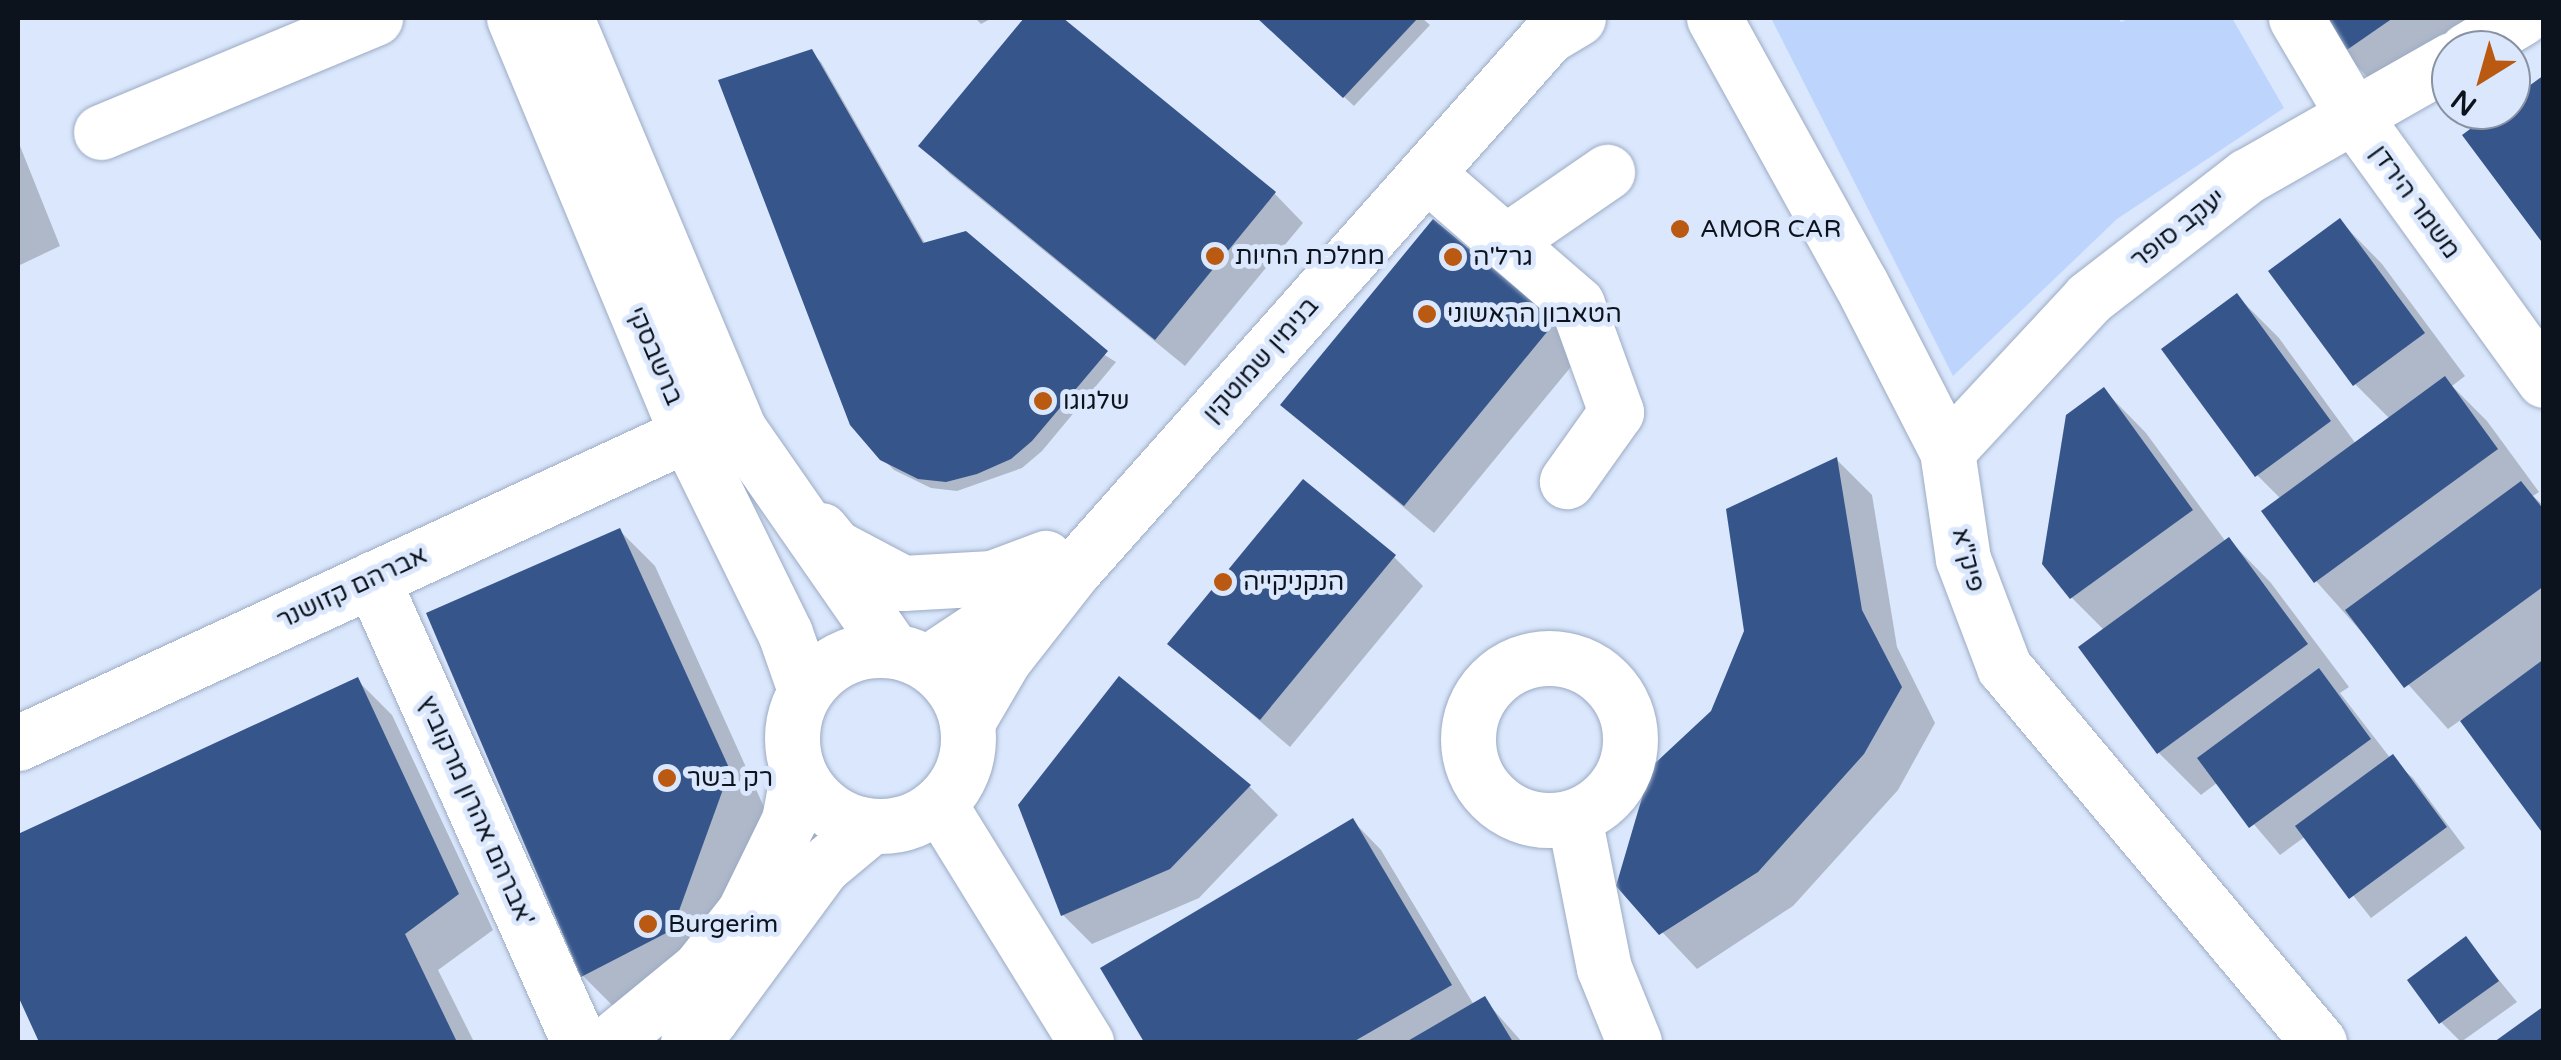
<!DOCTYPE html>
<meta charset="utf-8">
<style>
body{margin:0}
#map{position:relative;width:2561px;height:1060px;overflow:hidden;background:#dae7fc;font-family:"Varela Round",Heebo,sans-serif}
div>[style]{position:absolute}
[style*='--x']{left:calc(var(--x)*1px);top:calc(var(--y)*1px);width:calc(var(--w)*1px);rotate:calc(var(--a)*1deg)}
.green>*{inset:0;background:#bdd5fd}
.shadow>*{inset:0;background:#0003}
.building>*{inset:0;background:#35558b}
.roads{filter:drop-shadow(0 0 2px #9cabc4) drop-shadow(0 0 2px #9cabc4)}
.minor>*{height:55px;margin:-27.5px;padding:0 27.5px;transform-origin:27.5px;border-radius:27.5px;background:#fff}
.minor>.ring{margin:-27.5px;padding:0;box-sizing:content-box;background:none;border:55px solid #fff;border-radius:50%}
.dots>*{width:28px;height:28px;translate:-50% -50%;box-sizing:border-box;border:5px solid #dae7fc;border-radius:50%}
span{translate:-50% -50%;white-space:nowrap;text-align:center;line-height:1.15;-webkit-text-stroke:10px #dae7fc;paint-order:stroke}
.street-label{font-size:25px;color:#0d131c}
.poi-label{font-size:25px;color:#0d131c}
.left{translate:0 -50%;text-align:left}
.frame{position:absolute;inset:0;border:20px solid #0d131c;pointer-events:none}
.north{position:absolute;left:2431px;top:30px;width:100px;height:100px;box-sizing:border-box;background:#dae7fc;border:2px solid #8892a2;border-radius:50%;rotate:217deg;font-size:28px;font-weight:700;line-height:40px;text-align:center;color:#0d131c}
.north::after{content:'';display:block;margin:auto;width:35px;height:45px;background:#b95912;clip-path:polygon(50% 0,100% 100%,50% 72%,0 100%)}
</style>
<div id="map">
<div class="green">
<i style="clip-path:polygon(1771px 18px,2118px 18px,2121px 22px,2131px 18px,2232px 18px,2284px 108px,2117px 219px,1953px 376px)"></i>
</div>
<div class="shadow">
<i style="clip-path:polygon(975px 18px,992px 18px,981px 24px)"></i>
<i style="clip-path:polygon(1027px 18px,1059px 18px,1275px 194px,1303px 223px,1185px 366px,950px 174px,922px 146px)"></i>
<i style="clip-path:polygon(1259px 18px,1422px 18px,1430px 25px,1354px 106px)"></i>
<i style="clip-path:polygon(2324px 18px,2496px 18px,2385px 95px,2343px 52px)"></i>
<i style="clip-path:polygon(811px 52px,821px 62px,926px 245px,1116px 362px,1042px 451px,1022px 468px,957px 491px,931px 488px,894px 470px,882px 458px)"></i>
<i style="clip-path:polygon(18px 141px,60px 246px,18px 266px)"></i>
<i style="clip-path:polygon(2340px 221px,2382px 264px,2465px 376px,2452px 386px,2487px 421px,2539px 492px,2533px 496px,2544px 506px,2544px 831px,2462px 719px,2448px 729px,2316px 581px,2281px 499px,2257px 475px,2164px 350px,2237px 296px,2279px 338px,2356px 444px,2390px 419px,2355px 384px)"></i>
<i style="clip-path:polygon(1555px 322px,1584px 351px,1434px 533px,1283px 405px)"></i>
<i style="clip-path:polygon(2104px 390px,2146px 433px,2226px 542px,2229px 540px,2271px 583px,2349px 687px,2340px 693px,2391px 759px,2413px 778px,2465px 848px,2371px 918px,2306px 836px,2280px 855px,2218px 782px,2201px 795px,2159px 753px,2105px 631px,2072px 598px)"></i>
<i style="clip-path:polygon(1837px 460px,1872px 495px,1897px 647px,1935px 723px,1898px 790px,1793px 906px,1697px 969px,1619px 886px,1713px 712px)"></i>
<i style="clip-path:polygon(620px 531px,655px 566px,764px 807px,707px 965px,618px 1011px,583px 976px)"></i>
<i style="clip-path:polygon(1394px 557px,1423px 586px,1290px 747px,1171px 644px)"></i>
<i style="clip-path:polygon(357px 680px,392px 715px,493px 930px,438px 970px,474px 1042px,42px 1042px,18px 991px,18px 837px)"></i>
<i style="clip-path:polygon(1249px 786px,1278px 815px,1199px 898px,1092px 944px,1063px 915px)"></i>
<i style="clip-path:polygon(1353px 821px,1381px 850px,1474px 1005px,1484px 999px,1522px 1042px,1147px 1042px,1103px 969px)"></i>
<i style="clip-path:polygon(2466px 940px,2517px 1002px,2461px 1042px,2441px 1022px)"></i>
</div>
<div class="building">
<i style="clip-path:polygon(1024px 18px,1063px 18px,1276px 192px,1155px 340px,918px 146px)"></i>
<i style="clip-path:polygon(1257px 18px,1418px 18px,1343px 98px)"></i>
<i style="clip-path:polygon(2321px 18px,2393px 18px,2341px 54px)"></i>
<i style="clip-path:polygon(812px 49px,923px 243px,966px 231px,1108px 351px,1032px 441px,1011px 459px,977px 474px,946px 482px,918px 479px,880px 460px,850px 425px,718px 80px)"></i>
<i style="clip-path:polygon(2544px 75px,2544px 245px,2462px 135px,2496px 110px,2511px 110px,2511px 99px)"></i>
<i style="clip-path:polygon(2340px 218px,2425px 333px,2353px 386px,2268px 271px)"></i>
<i style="clip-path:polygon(1433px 219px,1556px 321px,1404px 506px,1280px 405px)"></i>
<i style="clip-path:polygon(2237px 293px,2331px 421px,2255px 477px,2161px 349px)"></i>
<i style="clip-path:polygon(2445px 376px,2498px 449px,2314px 583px,2261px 511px)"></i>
<i style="clip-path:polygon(2104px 387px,2193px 510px,2070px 599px,2042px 564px,2066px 415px)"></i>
<i style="clip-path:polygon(1837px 457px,1862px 610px,1902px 687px,1864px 754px,1758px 872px,1659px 935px,1616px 886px,1651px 767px,1711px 711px,1744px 631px,1726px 509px)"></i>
<i style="clip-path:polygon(1303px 479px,1396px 555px,1260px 720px,1167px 644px)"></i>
<i style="clip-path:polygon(2521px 481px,2544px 510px,2544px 586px,2404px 688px,2345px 610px)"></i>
<i style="clip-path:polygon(620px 528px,730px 770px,672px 930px,581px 977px,426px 613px)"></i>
<i style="clip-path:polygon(2229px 537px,2308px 644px,2157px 754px,2078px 647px)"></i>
<i style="clip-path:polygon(2544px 659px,2544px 835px,2460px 721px)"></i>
<i style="clip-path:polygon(2319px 668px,2371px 739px,2249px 828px,2197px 758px)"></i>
<i style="clip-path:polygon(1119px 676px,1251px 785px,1170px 869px,1061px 916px,1018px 805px)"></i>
<i style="clip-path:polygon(358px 677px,459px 894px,405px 934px,457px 1042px,39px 1042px,18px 996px,18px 834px)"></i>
<i style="clip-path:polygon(2393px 754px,2447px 827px,2349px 899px,2295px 826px)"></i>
<i style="clip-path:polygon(1353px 818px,1452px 985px,1353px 1042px,1144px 1042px,1100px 968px)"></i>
<i style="clip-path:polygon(2466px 936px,2499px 981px,2439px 1024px,2407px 980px)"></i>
<i style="clip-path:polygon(1485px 996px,1513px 1042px,1406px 1042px)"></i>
<i style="clip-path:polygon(2544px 1006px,2544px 1042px,2494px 1042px)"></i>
</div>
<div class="roads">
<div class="minor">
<i style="--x:514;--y:18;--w:451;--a:67.4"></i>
<i style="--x:687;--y:434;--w:222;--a:63.8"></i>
<i style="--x:785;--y:633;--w:60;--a:70.7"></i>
<i style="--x:566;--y:18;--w:448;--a:67.2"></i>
<i style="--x:740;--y:431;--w:267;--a:55.2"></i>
<i style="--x:1714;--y:18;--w:302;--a:61.1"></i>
<i style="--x:1860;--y:282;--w:190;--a:62.8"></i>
<i style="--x:1947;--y:451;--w:109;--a:81.6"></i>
<i style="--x:1963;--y:559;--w:116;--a:69.2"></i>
<i style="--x:2004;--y:667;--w:490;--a:50"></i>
<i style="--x:2296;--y:18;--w:116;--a:59.5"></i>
<i style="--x:2355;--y:118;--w:323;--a:54.2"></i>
<i style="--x:2467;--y:50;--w:63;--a:-30.7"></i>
<i style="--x:101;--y:132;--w:297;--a:-22.6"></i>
<i style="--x:1427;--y:174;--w:198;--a:40.9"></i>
<i style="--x:1577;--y:304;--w:115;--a:70.1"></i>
<i style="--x:1616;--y:412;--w:85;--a:125.4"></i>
<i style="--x:1505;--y:242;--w:124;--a:-34.5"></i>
<i style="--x:1947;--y:451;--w:209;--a:-47.1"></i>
<i style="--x:2089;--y:298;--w:200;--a:-37.7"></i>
<i style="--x:2247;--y:176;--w:235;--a:-29.6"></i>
<i style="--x:821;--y:530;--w:22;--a:51"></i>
<i style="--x:835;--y:547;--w:77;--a:27.9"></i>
<i style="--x:903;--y:583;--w:89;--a:-3.2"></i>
<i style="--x:992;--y:578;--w:57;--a:-20.7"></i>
<i style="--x:372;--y:579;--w:507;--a:65.91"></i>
<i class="ring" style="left:792px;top:650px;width:121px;height:121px"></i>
<i class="ring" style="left:1468px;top:658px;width:107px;height:107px"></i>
<i style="--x:927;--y:663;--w:67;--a:-33.5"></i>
<i style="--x:983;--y:626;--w:74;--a:-46.6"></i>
<i style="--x:967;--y:722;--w:73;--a:-59.6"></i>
<i style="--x:1004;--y:659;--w:112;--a:-51.9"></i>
<i style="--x:1073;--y:571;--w:715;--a:-48.4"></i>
<i style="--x:1548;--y:36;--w:35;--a:-31"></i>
<i style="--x:18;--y:743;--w:737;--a:-24.79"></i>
<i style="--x:939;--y:804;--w:280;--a:58.3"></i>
<i style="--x:1574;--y:817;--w:154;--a:78.8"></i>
<i style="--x:1604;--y:968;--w:80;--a:67.9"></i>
<i style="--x:610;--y:1042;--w:115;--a:-39.4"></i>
<i style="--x:699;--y:969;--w:73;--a:-51.7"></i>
<i style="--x:744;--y:912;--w:102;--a:-63.9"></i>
<i style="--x:789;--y:820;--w:49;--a:-79.4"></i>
<i style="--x:688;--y:1042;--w:32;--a:-46"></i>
<i style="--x:710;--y:1019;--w:190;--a:-53.6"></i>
<i style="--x:823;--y:866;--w:62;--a:-39.8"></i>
</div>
</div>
<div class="dots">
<i style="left:1680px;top:229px;background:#b95912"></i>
<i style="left:1215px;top:256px;background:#b95912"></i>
<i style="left:1453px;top:257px;background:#b95912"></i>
<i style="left:1427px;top:314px;background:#b95912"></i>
<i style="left:1043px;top:401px;background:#b95912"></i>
<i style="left:1223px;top:582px;background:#b95912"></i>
<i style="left:667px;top:778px;background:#b95912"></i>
<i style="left:648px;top:924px;background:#b95912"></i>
</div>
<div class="street-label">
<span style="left:2415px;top:202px;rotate:54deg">משמר הירדן</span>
<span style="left:2178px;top:229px;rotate:-38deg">יעקב סופר</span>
<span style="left:655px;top:356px;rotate:67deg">ברשבסקי</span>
<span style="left:1261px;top:360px;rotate:-48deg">בנימין שמוטקין</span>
<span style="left:1968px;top:560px;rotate:75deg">פיק"א</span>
<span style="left:352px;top:588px;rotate:-25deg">אברהם קזושנר</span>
<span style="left:476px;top:811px;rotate:66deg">אברהם אהרון מרקוביץ'</span>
</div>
<div class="poi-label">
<span class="left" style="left:1700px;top:229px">AMOR CAR</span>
<span class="left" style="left:1235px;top:256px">ממלכת החיות</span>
<span class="left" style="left:1473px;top:257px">גרל'ה</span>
<span class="left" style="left:1447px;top:314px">הטאבון הראשוני</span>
<span class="left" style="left:1063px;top:401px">שלגוגו</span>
<span class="left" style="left:1243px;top:582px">הנקניקייה</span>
<span class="left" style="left:687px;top:778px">רק בשר</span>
<span class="left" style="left:668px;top:924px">Burgerim</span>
</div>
<div class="frame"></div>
<div class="north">N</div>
</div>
